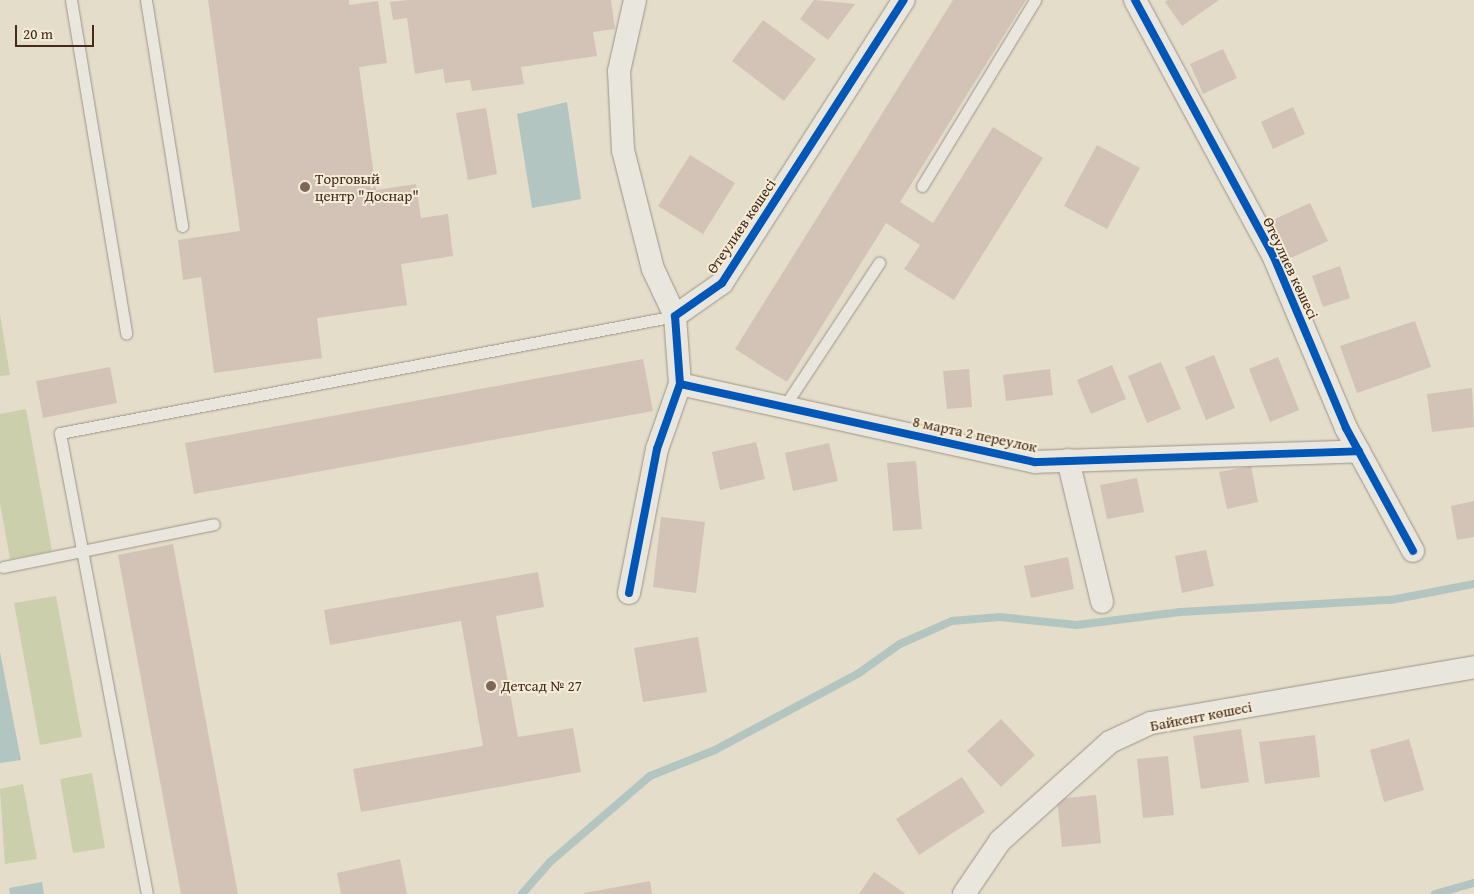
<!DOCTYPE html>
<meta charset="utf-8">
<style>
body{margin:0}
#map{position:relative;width:1474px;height:894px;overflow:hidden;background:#e4ddca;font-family:"Gentium Book Plus",serif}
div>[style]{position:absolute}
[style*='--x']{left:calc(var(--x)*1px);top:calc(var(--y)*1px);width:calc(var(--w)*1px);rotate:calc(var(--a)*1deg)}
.green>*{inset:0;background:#cccfab}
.water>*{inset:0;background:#b3c5c1}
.stream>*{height:8px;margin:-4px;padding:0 4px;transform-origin:4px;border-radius:4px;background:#b3c5c1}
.building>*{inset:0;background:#d2c3b6}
.roads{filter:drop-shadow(0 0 1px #9c9488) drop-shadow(0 0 1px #9c9488)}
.service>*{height:11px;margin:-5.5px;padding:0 5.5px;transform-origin:5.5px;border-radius:5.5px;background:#e9e6dd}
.minor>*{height:22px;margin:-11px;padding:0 11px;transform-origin:11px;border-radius:11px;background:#e9e6dd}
.cycleway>*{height:8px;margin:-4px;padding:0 4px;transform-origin:4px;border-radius:4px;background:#0057b8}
.dots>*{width:14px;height:14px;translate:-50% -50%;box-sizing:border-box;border:2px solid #f4ecd6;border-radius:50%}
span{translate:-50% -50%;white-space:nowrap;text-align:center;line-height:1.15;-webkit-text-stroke:4px #f4ecd6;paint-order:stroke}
.poi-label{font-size:15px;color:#45291a}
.left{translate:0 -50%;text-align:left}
.street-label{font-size:15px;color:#45291a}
.scale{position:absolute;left:15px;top:25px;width:79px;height:22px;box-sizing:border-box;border:2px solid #45291a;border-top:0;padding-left:6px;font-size:15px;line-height:18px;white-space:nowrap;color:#45291a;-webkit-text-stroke:4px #f4ecd6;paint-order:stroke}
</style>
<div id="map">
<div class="green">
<i style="clip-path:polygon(0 314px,10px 375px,0 376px)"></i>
<i style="clip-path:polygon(26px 409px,52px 551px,10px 559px,0 503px,0 414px)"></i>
<i style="clip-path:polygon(56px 596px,82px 737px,40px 745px,14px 603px)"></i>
<i style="clip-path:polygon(92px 773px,105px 848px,73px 853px,60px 779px)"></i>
<i style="clip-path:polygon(23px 784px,37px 859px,5px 864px,0 789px)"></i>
</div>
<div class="water">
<i style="clip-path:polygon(567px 102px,581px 199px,532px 208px,517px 114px)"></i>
<i style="clip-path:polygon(0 652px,21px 760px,0 763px)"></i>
<i style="clip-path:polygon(42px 882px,44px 894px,10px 894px,9px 888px)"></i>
</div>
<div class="stream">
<i style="--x:522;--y:894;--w:43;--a:-48.8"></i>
<i style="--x:550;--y:862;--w:132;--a:-40.7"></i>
<i style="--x:650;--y:776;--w:70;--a:-21.8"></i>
<i style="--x:715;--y:750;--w:163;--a:-28.1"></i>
<i style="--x:859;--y:673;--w:50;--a:-35.3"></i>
<i style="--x:900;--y:644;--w:57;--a:-23.9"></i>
<i style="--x:952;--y:621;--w:48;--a:-4.8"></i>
<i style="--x:1000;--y:617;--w:77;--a:5.9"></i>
<i style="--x:1077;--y:625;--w:104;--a:-7.2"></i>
<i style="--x:1180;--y:612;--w:211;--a:-3.3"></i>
<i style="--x:1391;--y:600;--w:85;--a:-10.9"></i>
<i style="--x:1435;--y:894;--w:41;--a:-15.8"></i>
</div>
<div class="building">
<i style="clip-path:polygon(208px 0,349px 0,349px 5px,378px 1px,387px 63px,359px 67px,376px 190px,416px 184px,421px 218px,448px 214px,453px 256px,401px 264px,407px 305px,317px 318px,322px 358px,214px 373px,201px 277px,183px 280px,178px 240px,240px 231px)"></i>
<i style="clip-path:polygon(408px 0,611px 0,615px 29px,593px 32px,597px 56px,521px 67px,524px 84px,472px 91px,470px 80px,445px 83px,443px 69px,415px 74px,407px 18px,393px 20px,390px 2px)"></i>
<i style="clip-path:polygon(814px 0,855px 4px,828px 40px,800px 19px)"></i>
<i style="clip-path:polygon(953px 0,1026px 0,900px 202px,933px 223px,993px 127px,1043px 158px,954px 300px,904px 269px,920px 245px,886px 223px,787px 382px,735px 349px)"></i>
<i style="clip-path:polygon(1168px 0,1219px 0,1182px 26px,1165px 2px)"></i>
<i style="clip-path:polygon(763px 20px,816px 59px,784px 101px,732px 61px)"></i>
<i style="clip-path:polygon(1223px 49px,1237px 78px,1203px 94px,1190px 64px)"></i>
<i style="clip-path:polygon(1293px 107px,1305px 134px,1273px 149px,1261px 122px)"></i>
<i style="clip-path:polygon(486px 108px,497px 174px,468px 180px,456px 113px)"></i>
<i style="clip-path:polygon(1097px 145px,1140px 168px,1107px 229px,1064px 206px)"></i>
<i style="clip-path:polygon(690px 155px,735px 183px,703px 234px,658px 206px)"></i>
<i style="clip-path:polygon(1310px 203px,1328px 241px,1280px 263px,1262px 225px)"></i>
<i style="clip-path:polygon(1340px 266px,1350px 298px,1323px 307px,1312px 276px)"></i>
<i style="clip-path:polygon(1415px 321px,1431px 367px,1357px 393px,1340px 346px)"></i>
<i style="clip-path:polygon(1214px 355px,1235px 408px,1206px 420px,1185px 367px)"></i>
<i style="clip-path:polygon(1278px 357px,1299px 410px,1270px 422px,1249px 369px)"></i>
<i style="clip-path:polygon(643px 359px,653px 411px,194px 494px,185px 443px)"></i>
<i style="clip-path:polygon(1161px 362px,1181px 409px,1147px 423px,1128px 376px)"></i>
<i style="clip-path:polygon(1112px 365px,1126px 399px,1091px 414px,1077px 380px)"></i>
<i style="clip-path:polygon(110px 367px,117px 403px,43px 418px,36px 381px)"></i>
<i style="clip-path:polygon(969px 369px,972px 407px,947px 409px,943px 371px)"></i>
<i style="clip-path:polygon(1050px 369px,1053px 395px,1006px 401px,1003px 375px)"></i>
<i style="clip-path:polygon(1472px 388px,1474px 427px,1432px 432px,1427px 394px)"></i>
<i style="clip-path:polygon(756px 442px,765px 479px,720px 490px,712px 452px)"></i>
<i style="clip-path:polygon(829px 443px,838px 481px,793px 491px,785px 453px)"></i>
<i style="clip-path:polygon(916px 461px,922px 529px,893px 531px,887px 463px)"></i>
<i style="clip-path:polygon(1251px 466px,1258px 502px,1227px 509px,1219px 472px)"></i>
<i style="clip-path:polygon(1137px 478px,1144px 512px,1107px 519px,1100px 485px)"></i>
<i style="clip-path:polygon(1474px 501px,1474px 537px,1457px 540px,1451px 506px)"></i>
<i style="clip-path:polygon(661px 517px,705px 522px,696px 593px,653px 587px)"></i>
<i style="clip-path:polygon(173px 544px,238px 894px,181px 894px,118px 555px)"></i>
<i style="clip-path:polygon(1206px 550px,1214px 586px,1182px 593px,1175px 556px)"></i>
<i style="clip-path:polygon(1068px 557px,1074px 589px,1031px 598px,1024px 566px)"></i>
<i style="clip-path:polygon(538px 572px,544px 607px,496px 616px,518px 737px,573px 728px,581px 772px,361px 812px,353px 769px,483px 746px,461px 621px,330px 645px,324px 610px)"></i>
<i style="clip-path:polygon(698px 637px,707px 692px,643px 702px,634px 648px)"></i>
<i style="clip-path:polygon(1001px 719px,1035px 755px,1001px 787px,967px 751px)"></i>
<i style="clip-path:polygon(1241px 729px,1249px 782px,1201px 789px,1193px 736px)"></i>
<i style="clip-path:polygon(1315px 735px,1320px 777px,1265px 784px,1259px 742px)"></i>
<i style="clip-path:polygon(1409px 739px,1424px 790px,1384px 802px,1370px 750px)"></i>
<i style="clip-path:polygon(1168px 756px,1174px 815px,1143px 818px,1137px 759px)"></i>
<i style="clip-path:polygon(962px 777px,985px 812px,919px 855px,896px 819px)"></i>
<i style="clip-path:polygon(1096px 795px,1101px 843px,1062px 847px,1057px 799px)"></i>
<i style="clip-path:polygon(400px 859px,407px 894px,341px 894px,337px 873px)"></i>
<i style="clip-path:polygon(874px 872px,906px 894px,859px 894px)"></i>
<i style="clip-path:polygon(650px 881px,652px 894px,584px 894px,584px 893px)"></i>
</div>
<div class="roads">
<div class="service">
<i style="--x:71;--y:0;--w:338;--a:80.6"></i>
<i style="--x:146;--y:0;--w:229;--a:80.9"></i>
<i style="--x:922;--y:186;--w:218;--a:-58.7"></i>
<i style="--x:784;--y:407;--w:173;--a:-56.6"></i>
<i style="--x:3;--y:567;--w:215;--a:-11.5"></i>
<i style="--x:147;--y:894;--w:469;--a:-100.7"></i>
<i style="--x:60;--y:433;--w:626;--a:-10.77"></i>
</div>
<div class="minor">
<i style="--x:635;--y:0;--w:73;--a:102.7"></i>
<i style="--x:619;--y:71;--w:79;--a:87.1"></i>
<i style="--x:623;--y:150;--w:123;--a:75.9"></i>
<i style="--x:653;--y:269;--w:52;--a:64.9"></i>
<i style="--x:1135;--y:0;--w:290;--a:61.6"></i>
<i style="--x:1273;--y:255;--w:188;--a:67.1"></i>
<i style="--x:1346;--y:428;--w:140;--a:61.4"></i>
<i style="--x:680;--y:384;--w:363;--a:12.4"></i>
<i style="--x:1035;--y:462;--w:324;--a:-1.9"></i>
<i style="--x:1068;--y:460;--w:146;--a:76.5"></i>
<i style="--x:629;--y:593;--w:147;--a:-79"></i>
<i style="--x:657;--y:449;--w:69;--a:-70.5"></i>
<i style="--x:680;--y:384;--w:68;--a:-94.2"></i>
<i style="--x:675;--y:316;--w:57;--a:-35.1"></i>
<i style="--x:722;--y:283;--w:336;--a:-57.3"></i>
<i style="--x:964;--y:894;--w:64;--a:-55.8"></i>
<i style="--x:1000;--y:841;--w:148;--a:-42"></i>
<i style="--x:1110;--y:742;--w:45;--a:-24.9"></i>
<i style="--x:1151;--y:723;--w:328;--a:-9.8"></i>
</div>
</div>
<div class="cycleway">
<i style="--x:1135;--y:0;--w:290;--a:61.6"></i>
<i style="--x:1273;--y:255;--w:188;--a:67.1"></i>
<i style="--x:1346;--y:428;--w:140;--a:61.4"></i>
<i style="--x:680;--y:384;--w:363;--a:12.4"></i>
<i style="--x:1035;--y:462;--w:324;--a:-1.9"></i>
<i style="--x:629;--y:593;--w:147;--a:-79"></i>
<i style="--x:657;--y:449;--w:69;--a:-70.5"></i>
<i style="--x:680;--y:384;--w:68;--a:-94.2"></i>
<i style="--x:675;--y:316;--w:57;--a:-35.1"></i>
<i style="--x:722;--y:283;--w:336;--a:-57.3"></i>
</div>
<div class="dots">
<i style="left:305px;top:187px;background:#7d6858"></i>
<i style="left:491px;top:686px;background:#7d6858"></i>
</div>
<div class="poi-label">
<span class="left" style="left:315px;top:187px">Торговый<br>центр "Доснар"</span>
<span class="left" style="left:501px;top:686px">Детсад № 27</span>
</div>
<div class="street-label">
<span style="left:741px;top:226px;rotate:-56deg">Өтеулиев көшесі</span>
<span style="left:1291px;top:268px;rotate:65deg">Өтеулиев көшесі</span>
<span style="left:975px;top:434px;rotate:12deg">8 марта 2 переулок</span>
<span style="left:1201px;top:716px;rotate:-11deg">Байкент көшесі</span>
</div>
<div class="scale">20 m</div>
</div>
